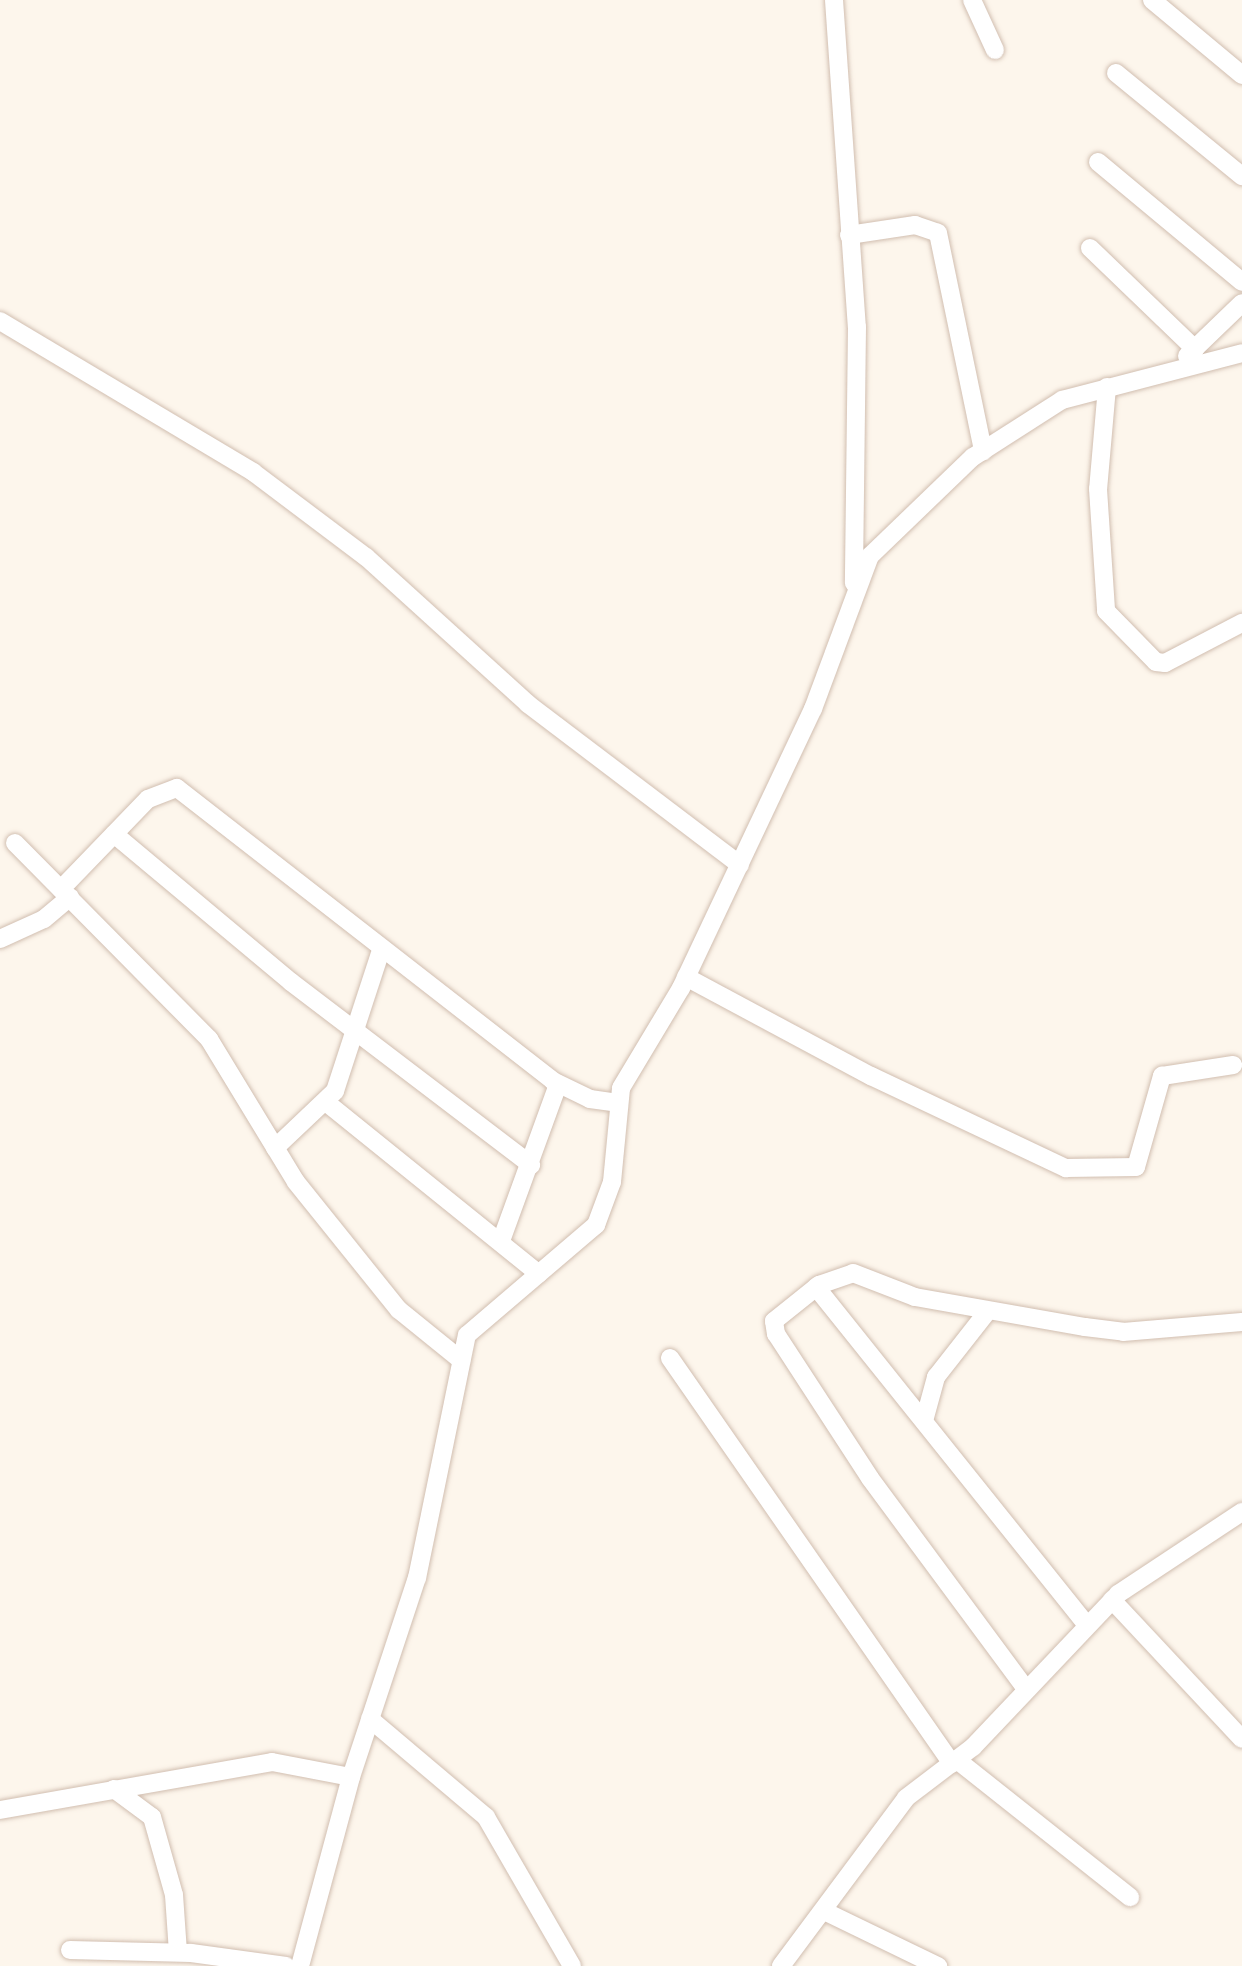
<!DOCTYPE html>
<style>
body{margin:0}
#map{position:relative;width:1242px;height:1966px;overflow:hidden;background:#fdf6ec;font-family:Quicksand,sans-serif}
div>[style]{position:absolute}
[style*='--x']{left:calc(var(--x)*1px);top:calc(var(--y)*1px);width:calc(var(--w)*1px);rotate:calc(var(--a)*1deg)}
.roads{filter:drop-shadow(0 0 2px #d1beb0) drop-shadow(0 0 2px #d1beb0)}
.minor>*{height:18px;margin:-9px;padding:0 9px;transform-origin:9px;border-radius:9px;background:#fff}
span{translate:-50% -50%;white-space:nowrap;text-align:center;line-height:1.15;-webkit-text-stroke:8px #fffaf3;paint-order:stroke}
</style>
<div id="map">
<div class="roads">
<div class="minor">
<i style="--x:834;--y:0;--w:328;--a:86"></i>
<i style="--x:857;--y:327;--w:256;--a:90.7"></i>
<i style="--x:972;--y:0;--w:55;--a:65.3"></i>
<i style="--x:1152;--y:0;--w:117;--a:39.8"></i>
<i style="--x:1116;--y:73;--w:163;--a:39.3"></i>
<i style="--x:1098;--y:162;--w:187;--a:39.8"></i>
<i style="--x:849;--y:235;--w:67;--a:-8.6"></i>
<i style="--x:915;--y:225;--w:24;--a:19"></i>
<i style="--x:938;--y:233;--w:223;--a:78.3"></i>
<i style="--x:1090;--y:248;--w:146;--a:43.9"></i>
<i style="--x:0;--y:321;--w:295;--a:30.8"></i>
<i style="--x:253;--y:472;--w:141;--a:37"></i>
<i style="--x:366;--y:557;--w:219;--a:42.2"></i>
<i style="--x:528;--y:704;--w:266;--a:37.2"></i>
<i style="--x:1187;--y:356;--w:76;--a:-43.9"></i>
<i style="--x:1107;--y:387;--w:102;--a:95"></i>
<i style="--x:1098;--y:489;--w:122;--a:86.2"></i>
<i style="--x:1106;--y:611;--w:71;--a:45.6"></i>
<i style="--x:1156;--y:662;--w:9;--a:6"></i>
<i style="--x:1165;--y:663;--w:87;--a:-27.5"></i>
<i style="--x:114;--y:834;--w:231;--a:39.9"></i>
<i style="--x:291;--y:982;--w:302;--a:37.3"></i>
<i style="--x:15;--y:843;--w:276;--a:45.3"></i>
<i style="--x:209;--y:1039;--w:167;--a:58.7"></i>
<i style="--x:296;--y:1182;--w:164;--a:51.2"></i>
<i style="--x:399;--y:1310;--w:80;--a:38.9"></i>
<i style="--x:61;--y:889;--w:125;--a:-46"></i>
<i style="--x:148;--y:799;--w:31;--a:-21"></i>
<i style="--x:177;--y:788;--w:477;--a:37.9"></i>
<i style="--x:553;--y:1081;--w:41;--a:25.9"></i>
<i style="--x:590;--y:1099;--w:28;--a:8"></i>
<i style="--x:0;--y:939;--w:48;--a:-24.4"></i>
<i style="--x:44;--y:919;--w:34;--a:-40"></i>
<i style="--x:686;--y:977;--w:210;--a:28.2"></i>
<i style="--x:871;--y:1076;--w:216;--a:25.3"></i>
<i style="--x:1066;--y:1168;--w:70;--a:-0.8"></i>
<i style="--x:1136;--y:1167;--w:95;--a:-74.1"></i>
<i style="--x:1162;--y:1076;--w:72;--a:-8.8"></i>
<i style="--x:327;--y:1103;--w:272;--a:38.9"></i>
<i style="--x:275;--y:1148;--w:83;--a:-43.5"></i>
<i style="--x:335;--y:1091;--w:148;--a:-71.9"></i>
<i style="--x:501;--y:1241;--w:167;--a:-70"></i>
<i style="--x:816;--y:1287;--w:432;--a:51.3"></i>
<i style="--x:670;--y:1358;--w:494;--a:55.2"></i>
<i style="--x:924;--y:1421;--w:46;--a:-74.7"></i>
<i style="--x:936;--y:1377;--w:83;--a:-51.9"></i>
<i style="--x:1112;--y:1600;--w:190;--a:46.9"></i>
<i style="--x:1026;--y:1689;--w:262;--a:-126.5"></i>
<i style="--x:870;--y:1478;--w:172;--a:-123.1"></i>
<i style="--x:776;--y:1334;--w:13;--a:-99"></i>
<i style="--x:774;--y:1321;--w:58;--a:-38.7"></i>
<i style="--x:819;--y:1285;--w:36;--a:-19"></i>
<i style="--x:853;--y:1273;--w:66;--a:21.2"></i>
<i style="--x:915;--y:1297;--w:173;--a:10"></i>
<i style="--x:1085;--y:1327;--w:38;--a:7"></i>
<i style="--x:1123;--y:1332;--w:119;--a:-4.8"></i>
<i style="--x:370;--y:1719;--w:152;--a:40.2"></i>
<i style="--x:486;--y:1817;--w:172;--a:60"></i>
<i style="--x:957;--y:1760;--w:221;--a:38.4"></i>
<i style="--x:114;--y:1789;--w:47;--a:36.4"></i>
<i style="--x:152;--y:1817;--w:81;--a:74.2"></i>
<i style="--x:174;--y:1895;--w:57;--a:86"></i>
<i style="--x:0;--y:1810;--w:276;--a:-10"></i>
<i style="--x:272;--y:1762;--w:80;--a:10.8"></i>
<i style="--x:824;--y:1911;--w:127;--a:25.8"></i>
<i style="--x:70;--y:1950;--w:121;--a:1.4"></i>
<i style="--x:191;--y:1953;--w:96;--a:7.8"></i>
<i style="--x:300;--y:1966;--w:196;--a:-74.9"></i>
<i style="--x:351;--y:1777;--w:210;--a:-71.7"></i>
<i style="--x:417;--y:1578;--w:248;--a:-78.4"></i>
<i style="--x:467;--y:1335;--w:170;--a:-40.5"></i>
<i style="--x:596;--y:1225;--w:46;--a:-69.6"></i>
<i style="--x:612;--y:1182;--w:94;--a:-84.5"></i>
<i style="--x:621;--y:1088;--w:117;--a:-59"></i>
<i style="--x:681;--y:988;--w:309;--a:-64.7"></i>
<i style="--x:813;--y:709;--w:163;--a:-69.6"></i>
<i style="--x:870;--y:556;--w:143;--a:-43.9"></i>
<i style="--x:973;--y:457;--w:106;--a:-32.6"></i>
<i style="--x:1062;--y:400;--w:186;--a:-14.6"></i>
<i style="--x:781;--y:1966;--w:209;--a:-53.3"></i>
<i style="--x:906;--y:1798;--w:84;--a:-37.3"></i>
<i style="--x:973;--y:1747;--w:211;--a:-46.5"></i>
<i style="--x:1118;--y:1594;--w:149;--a:-33.5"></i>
</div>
</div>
</div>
